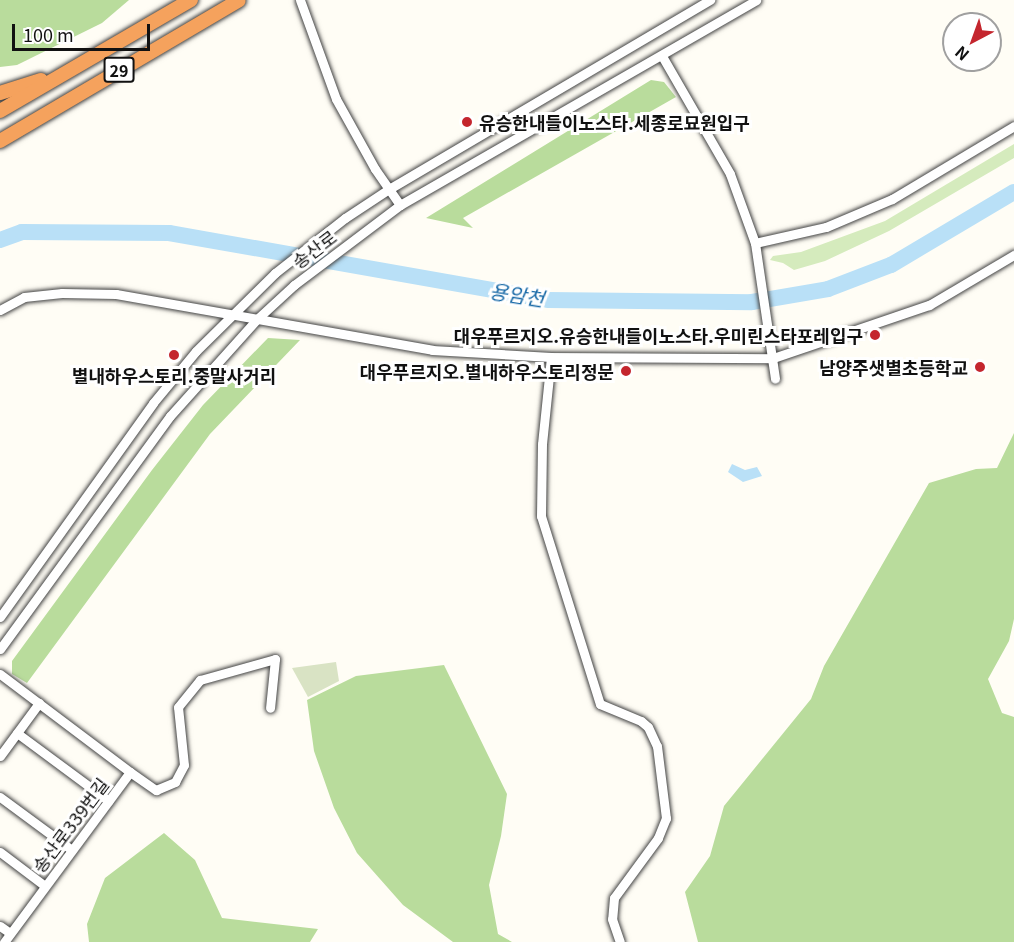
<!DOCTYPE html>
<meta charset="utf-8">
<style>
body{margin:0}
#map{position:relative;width:1014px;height:942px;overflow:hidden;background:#fffdf5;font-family:Georgia,"Noto Sans KR",serif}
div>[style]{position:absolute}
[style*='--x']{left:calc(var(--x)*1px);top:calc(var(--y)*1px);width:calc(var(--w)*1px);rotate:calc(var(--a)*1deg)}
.green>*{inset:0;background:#d5ebbd}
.forest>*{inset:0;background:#b9dc9c}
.cemetery>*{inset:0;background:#d9e3c4}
.water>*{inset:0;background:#b9e0f7}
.river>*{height:16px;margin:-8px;padding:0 8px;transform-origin:8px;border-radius:8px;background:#b9e0f7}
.roads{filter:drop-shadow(0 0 2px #444) drop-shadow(0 0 2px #444)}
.minor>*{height:9px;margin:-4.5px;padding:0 4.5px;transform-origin:4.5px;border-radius:4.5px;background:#fff}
.highway>*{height:14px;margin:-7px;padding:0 7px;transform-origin:7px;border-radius:7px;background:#f5a25d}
.dots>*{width:16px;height:16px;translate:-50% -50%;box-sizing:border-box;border:3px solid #fff;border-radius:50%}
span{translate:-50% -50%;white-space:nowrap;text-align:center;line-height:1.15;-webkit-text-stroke:6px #fff;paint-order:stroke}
.shield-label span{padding:2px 4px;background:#fff;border:2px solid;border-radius:4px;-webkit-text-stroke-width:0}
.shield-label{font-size:16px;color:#111;font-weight:700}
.poi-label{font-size:18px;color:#111;font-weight:700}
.left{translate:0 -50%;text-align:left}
.right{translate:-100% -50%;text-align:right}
.street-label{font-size:18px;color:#111}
.water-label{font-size:20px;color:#1768a6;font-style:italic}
.north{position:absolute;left:942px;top:12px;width:60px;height:60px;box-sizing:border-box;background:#fff;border:2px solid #a0a0a0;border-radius:50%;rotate:221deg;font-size:16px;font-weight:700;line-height:24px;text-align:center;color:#111}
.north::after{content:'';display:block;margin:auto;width:21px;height:27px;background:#c4262e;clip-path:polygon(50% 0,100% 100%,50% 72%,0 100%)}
.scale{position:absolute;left:12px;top:24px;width:138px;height:27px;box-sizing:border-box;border:3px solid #111;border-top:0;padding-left:8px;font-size:18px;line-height:21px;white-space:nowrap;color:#111;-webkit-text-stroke:4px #fff;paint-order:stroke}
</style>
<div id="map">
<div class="green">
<i style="clip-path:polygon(1014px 144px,1014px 158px,889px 231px,825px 261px,794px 270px,783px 263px,770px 260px,773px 256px,801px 252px,885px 221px)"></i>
</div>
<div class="forest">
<i style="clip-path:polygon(0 0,129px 0,102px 23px,17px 65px,0 67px)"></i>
<i style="clip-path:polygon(651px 80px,664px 82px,676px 97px,463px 218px,473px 228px,426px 218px)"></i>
<i style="clip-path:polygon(268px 338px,300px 340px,210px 434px,27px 683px,12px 674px,12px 661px,152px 470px,203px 405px)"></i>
<i style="clip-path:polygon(1014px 433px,1014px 619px,1009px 641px,988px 679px,1002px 713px,1014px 717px,1014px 942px,698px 942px,685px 892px,710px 856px,724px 806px,811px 699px,824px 666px,929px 483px,976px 469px,997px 468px)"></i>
<i style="clip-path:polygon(444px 665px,507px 794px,501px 836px,489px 885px,498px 934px,512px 942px,453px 942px,403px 905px,357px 853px,334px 808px,314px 751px,307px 700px,356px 676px)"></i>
<i style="clip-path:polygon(164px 833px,195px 860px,222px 918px,318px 929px,310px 942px,89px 942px,87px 924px,105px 878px)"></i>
</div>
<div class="cemetery">
<i style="clip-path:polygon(336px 662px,339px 681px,308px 697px,292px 668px)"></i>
</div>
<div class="water">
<i style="clip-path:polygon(732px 464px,745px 470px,757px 467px,762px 476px,743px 482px,728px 472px)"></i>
</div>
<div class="river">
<i style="--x:0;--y:240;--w:23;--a:-20"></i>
<i style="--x:22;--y:232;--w:147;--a:0.4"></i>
<i style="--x:169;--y:233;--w:385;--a:10"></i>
<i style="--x:548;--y:300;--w:204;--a:0.6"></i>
<i style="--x:752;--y:302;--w:77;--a:-9.7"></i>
<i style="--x:828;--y:289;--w:67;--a:-20.9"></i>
<i style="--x:891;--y:265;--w:143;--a:-30.7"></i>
</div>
<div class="roads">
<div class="minor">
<i style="--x:300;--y:0;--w:105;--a:70"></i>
<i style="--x:336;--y:99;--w:80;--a:60.9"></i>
<i style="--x:375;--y:169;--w:44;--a:55.2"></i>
<i style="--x:662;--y:56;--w:136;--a:60"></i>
<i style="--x:730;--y:174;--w:73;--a:70.1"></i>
<i style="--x:755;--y:243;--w:73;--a:-12.7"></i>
<i style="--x:826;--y:227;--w:72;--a:-23"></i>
<i style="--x:892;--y:199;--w:142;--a:-30.9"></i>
<i style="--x:755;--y:243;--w:137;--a:81.6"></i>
<i style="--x:0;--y:310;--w:27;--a:-28"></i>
<i style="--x:24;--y:297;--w:38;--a:-6"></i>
<i style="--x:62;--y:293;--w:54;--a:1.1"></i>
<i style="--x:116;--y:294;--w:321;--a:10"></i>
<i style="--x:432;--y:350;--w:119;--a:3.4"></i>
<i style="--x:551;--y:357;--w:222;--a:0.3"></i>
<i style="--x:773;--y:358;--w:165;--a:-18.8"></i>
<i style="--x:929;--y:305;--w:99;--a:-30.5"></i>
<i style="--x:551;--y:357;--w:87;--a:95.9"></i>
<i style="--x:542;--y:444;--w:72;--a:90.8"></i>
<i style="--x:541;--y:516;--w:197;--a:72.6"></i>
<i style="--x:600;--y:704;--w:44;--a:22.5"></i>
<i style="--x:641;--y:721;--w:9;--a:41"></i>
<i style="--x:648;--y:727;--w:21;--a:65"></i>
<i style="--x:657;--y:746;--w:73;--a:82.9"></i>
<i style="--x:666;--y:818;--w:22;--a:112"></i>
<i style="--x:658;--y:838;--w:74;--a:126.3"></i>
<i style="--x:614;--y:898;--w:21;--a:95"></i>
<i style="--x:612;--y:919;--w:24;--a:71"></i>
<i style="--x:0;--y:617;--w:263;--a:-54.4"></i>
<i style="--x:153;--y:403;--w:67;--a:-50.4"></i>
<i style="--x:196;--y:351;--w:111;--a:-44.6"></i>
<i style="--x:275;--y:273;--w:89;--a:-38.2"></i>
<i style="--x:345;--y:218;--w:53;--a:-33.4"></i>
<i style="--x:389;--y:189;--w:373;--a:-30.5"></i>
<i style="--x:0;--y:649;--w:288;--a:-53.9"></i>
<i style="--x:170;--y:416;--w:129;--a:-48.1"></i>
<i style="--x:256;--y:320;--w:52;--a:-42.6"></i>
<i style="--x:294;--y:285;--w:133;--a:-37"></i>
<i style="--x:400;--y:205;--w:411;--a:-29.9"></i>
<i style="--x:0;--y:674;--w:163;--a:37"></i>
<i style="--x:130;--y:772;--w:212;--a:126.5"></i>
<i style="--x:17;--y:733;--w:114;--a:36.5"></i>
<i style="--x:0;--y:756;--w:66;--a:-53.7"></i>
<i style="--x:130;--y:772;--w:32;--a:35"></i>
<i style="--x:156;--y:790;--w:21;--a:-23"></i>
<i style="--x:175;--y:782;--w:19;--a:-62"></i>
<i style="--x:184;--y:765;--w:58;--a:-95.9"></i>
<i style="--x:178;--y:707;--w:35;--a:-51"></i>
<i style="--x:200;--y:680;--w:78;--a:-15.6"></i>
<i style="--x:275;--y:659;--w:49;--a:95.8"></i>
<i style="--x:0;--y:797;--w:89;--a:36.4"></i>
<i style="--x:0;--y:852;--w:56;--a:37.1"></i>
<i style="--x:0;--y:926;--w:12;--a:35"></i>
</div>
<div class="highway">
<i style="--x:0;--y:93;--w:43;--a:-17.6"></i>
<i style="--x:0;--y:111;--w:221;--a:-30.2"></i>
<i style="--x:0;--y:141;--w:277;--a:-30.5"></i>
</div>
</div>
<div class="dots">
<i style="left:467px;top:122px;background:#c4262e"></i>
<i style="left:875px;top:335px;background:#c4262e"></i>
<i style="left:174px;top:355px;background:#c4262e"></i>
<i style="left:980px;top:367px;background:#c4262e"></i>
<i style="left:626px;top:371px;background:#c4262e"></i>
</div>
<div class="shield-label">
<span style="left:119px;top:70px">29</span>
</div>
<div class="poi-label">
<span class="left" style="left:479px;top:122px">유승한내들이노스타.세종로묘원입구</span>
<span class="right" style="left:863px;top:335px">대우푸르지오.유승한내들이노스타.우미린스타포레입구</span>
<span class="right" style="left:968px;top:367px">남양주샛별초등학교</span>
<span class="right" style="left:614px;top:371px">대우푸르지오.별내하우스토리정문</span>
<span style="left:174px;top:375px">별내하우스토리.중말사거리</span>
</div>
<div class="street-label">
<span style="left:314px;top:249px;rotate:-37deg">송산로</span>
<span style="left:70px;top:825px;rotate:-53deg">송산로339번길</span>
</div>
<div class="water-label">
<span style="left:517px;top:294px;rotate:9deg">용암천</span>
</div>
<div class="north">N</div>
<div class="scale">100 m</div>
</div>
